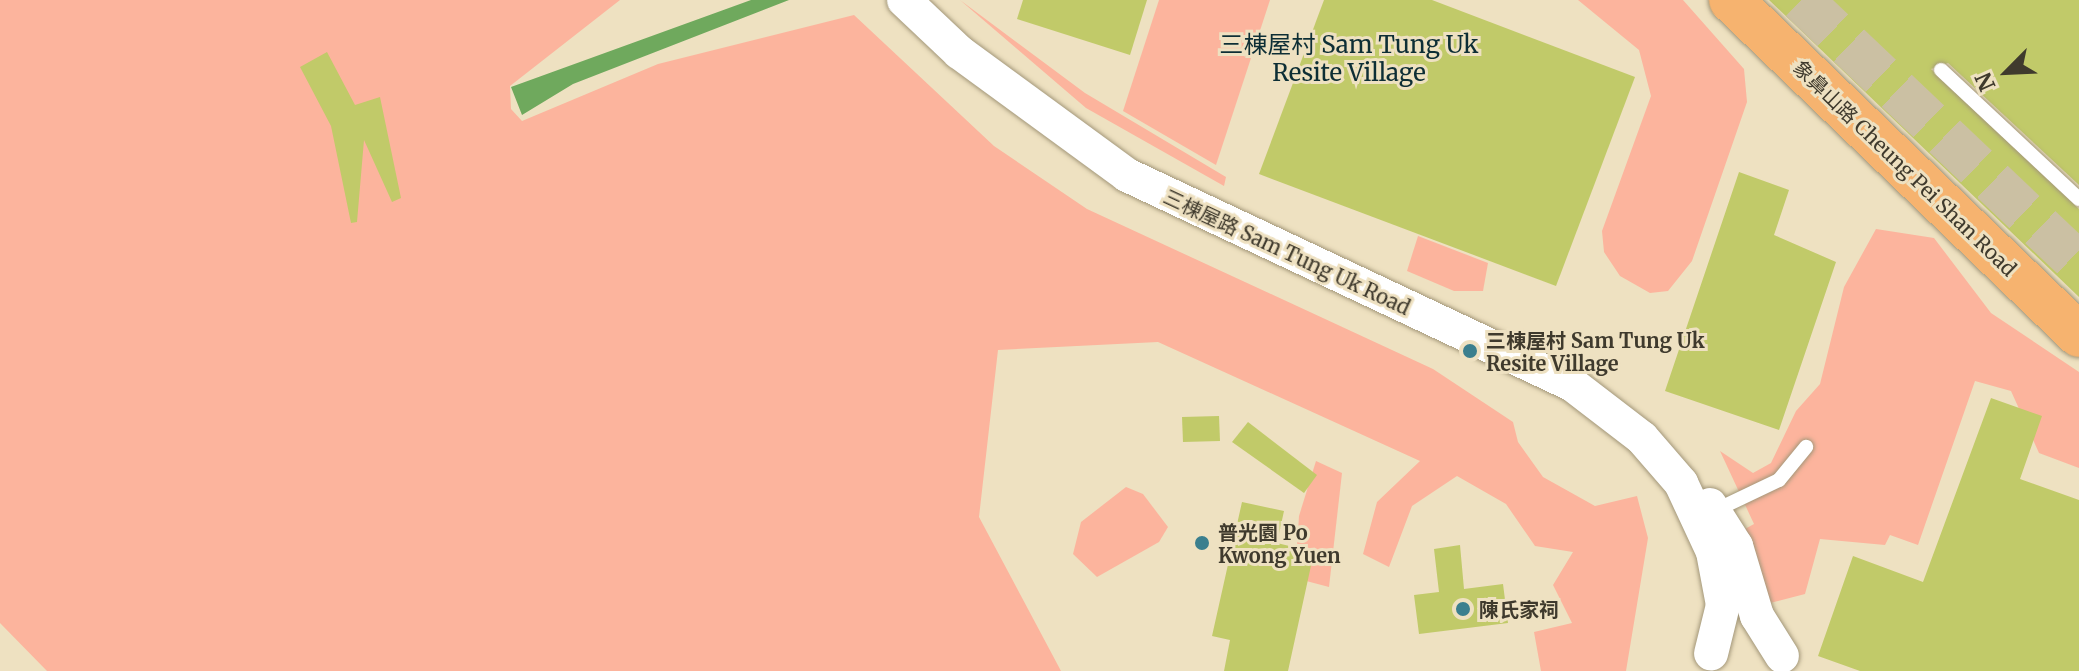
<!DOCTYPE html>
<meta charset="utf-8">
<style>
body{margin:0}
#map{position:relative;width:2079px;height:671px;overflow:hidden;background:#eee1c1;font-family:Merriweather,"Noto Sans TC",serif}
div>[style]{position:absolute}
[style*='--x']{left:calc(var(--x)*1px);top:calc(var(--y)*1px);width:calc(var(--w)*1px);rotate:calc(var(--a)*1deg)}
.green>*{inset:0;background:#fcb49d}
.water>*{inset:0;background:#6fa95d}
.building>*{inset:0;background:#c1ca69}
.trunk-tunnel>*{height:44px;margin-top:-22px;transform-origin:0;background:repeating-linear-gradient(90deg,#cbc0a3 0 44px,transparent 0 66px)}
.roads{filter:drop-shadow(0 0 2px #a39779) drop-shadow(0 0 2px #a39779)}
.service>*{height:14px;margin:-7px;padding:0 7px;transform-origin:7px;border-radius:7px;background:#fff}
.tertiary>*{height:34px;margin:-17px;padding:0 17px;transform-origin:17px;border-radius:17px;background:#fff}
.trunk>*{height:44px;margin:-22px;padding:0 22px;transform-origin:22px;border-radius:22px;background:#f6b36f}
.dots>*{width:22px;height:22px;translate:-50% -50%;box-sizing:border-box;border:4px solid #eee1c1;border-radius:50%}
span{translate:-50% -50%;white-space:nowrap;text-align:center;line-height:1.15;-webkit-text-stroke:6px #eee1c1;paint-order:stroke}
.street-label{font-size:20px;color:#3f3a2d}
.poi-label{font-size:20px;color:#3f3a2d;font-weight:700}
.left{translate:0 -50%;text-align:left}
.quarter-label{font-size:24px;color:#0d2e35}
.north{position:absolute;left:1967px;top:32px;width:80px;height:80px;-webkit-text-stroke:6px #eee1c1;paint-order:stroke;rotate:246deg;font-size:22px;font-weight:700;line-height:32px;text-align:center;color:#3f3a2d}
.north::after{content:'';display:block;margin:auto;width:28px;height:36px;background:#3f3a2d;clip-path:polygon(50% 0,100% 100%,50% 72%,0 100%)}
</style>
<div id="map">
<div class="green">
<i style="clip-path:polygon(0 0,620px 0,510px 86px,511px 109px,522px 121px,658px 64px,854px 15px,994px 146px,1087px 209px,1433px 369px,1513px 422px,1518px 442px,1543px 477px,1595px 506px,1637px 496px,1648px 538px,1626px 671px,1541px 671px,1534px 632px,1572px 623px,1553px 585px,1573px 552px,1535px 546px,1506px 504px,1457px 476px,1412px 506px,1389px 567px,1363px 554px,1377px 502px,1420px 461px,1158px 342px,998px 350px,979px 517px,1061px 671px,47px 671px,0 623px)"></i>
<i style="clip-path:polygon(960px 0,1085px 93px,1226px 177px,1224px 186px,1086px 108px)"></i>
<i style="clip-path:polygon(1159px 0,1270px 0,1216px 165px,1123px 111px)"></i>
<i style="clip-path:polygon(1578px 0,1683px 0,1744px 69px,1747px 102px,1692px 261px,1668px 291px,1650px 293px,1620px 276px,1604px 252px,1602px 231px,1651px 96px,1639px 50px)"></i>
<i style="clip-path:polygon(1876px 229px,1934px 238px,1991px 313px,2079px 372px,2079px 468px,2039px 453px,2011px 391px,1975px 381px,1918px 545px,1890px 535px,1885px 545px,1820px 539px,1805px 594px,1766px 604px,1745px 529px,1754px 524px,1720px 451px,1753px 473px,1771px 463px,1796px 411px,1820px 384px,1844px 287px)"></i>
<i style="clip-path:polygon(1418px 236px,1488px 263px,1483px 291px,1454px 291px,1407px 271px)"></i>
<i style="clip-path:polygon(1316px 461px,1342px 473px,1329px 587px,1295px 578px,1299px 516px)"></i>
<i style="clip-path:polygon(1126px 487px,1143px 494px,1168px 527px,1159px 542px,1097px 577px,1073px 554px,1081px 522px)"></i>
</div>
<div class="water">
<i style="clip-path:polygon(751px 0,789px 0,573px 84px,522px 115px,511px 87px)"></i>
</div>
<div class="building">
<i style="clip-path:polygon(1023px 0,1147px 0,1130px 55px,1017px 19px)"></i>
<i style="clip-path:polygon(1324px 0,1432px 0,1635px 77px,1556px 286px,1259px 174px)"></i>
<i style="clip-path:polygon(1769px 0,2079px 0,2079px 185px,1948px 63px,1931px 69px,2079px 209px,2079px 297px)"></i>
<i style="clip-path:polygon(327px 52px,355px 105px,380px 97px,401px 198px,392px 202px,364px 140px,357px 222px,351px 223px,331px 126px,300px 67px)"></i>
<i style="clip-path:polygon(1739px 172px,1789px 190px,1774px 235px,1836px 262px,1779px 430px,1665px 391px)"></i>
<i style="clip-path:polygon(1991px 398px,2042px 416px,2020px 479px,2079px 500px,2079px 671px,1860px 671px,1818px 656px,1853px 556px,1923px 582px)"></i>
<i style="clip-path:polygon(1219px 416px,1220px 441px,1183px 442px,1182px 417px)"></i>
<i style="clip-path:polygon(1248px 422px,1317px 475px,1304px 493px,1232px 442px)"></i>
<i style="clip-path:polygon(1242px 502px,1284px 511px,1277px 543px,1314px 552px,1288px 671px,1224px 671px,1230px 640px,1212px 636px)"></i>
<i style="clip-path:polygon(1460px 545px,1464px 589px,1503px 584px,1508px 623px,1419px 634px,1414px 595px,1439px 592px,1434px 549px)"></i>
</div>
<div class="trunk-tunnel">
<i style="--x:1801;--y:0;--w:383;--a:43.5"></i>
</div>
<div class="roads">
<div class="service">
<i style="--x:1941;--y:70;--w:189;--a:43.1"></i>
<i style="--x:1714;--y:511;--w:72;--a:-25.5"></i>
<i style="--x:1779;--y:480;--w:43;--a:-50.7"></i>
</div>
<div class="tertiary">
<i style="--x:904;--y:0;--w:76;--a:43.4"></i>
<i style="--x:959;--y:52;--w:208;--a:36.2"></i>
<i style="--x:1127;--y:175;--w:493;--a:25.2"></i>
<i style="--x:1573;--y:385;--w:87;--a:37.5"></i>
<i style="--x:1642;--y:438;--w:60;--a:49.1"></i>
<i style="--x:1681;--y:483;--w:76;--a:65.1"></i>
<i style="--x:1713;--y:552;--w:54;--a:79.3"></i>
<i style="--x:1723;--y:605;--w:50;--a:103.8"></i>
<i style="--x:1710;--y:505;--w:49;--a:57.6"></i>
<i style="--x:1736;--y:546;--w:73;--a:73.3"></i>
<i style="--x:1757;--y:616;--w:47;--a:58"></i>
</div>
<div class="trunk">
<i style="--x:1731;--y:0;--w:483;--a:43.9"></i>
</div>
</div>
<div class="dots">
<i style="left:1470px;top:351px;background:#3b7f8e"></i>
<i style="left:1202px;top:543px;background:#3b7f8e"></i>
<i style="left:1463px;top:609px;background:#3b7f8e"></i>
</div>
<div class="street-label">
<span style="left:1905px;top:168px;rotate:44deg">象鼻山路 Cheung Pei Shan Road</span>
<span style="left:1287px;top:252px;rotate:25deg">三棟屋路 Sam Tung Uk Road</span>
</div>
<div class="poi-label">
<span class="left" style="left:1486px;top:352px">三棟屋村 Sam Tung Uk<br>Resite Village</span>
<span class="left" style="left:1218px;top:544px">普光園 Po<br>Kwong Yuen</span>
<span class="left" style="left:1479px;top:609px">陳氏家祠</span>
</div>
<div class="quarter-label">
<span style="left:1349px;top:59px">三棟屋村 Sam Tung Uk<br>Resite Village</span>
</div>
<div class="north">N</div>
</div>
